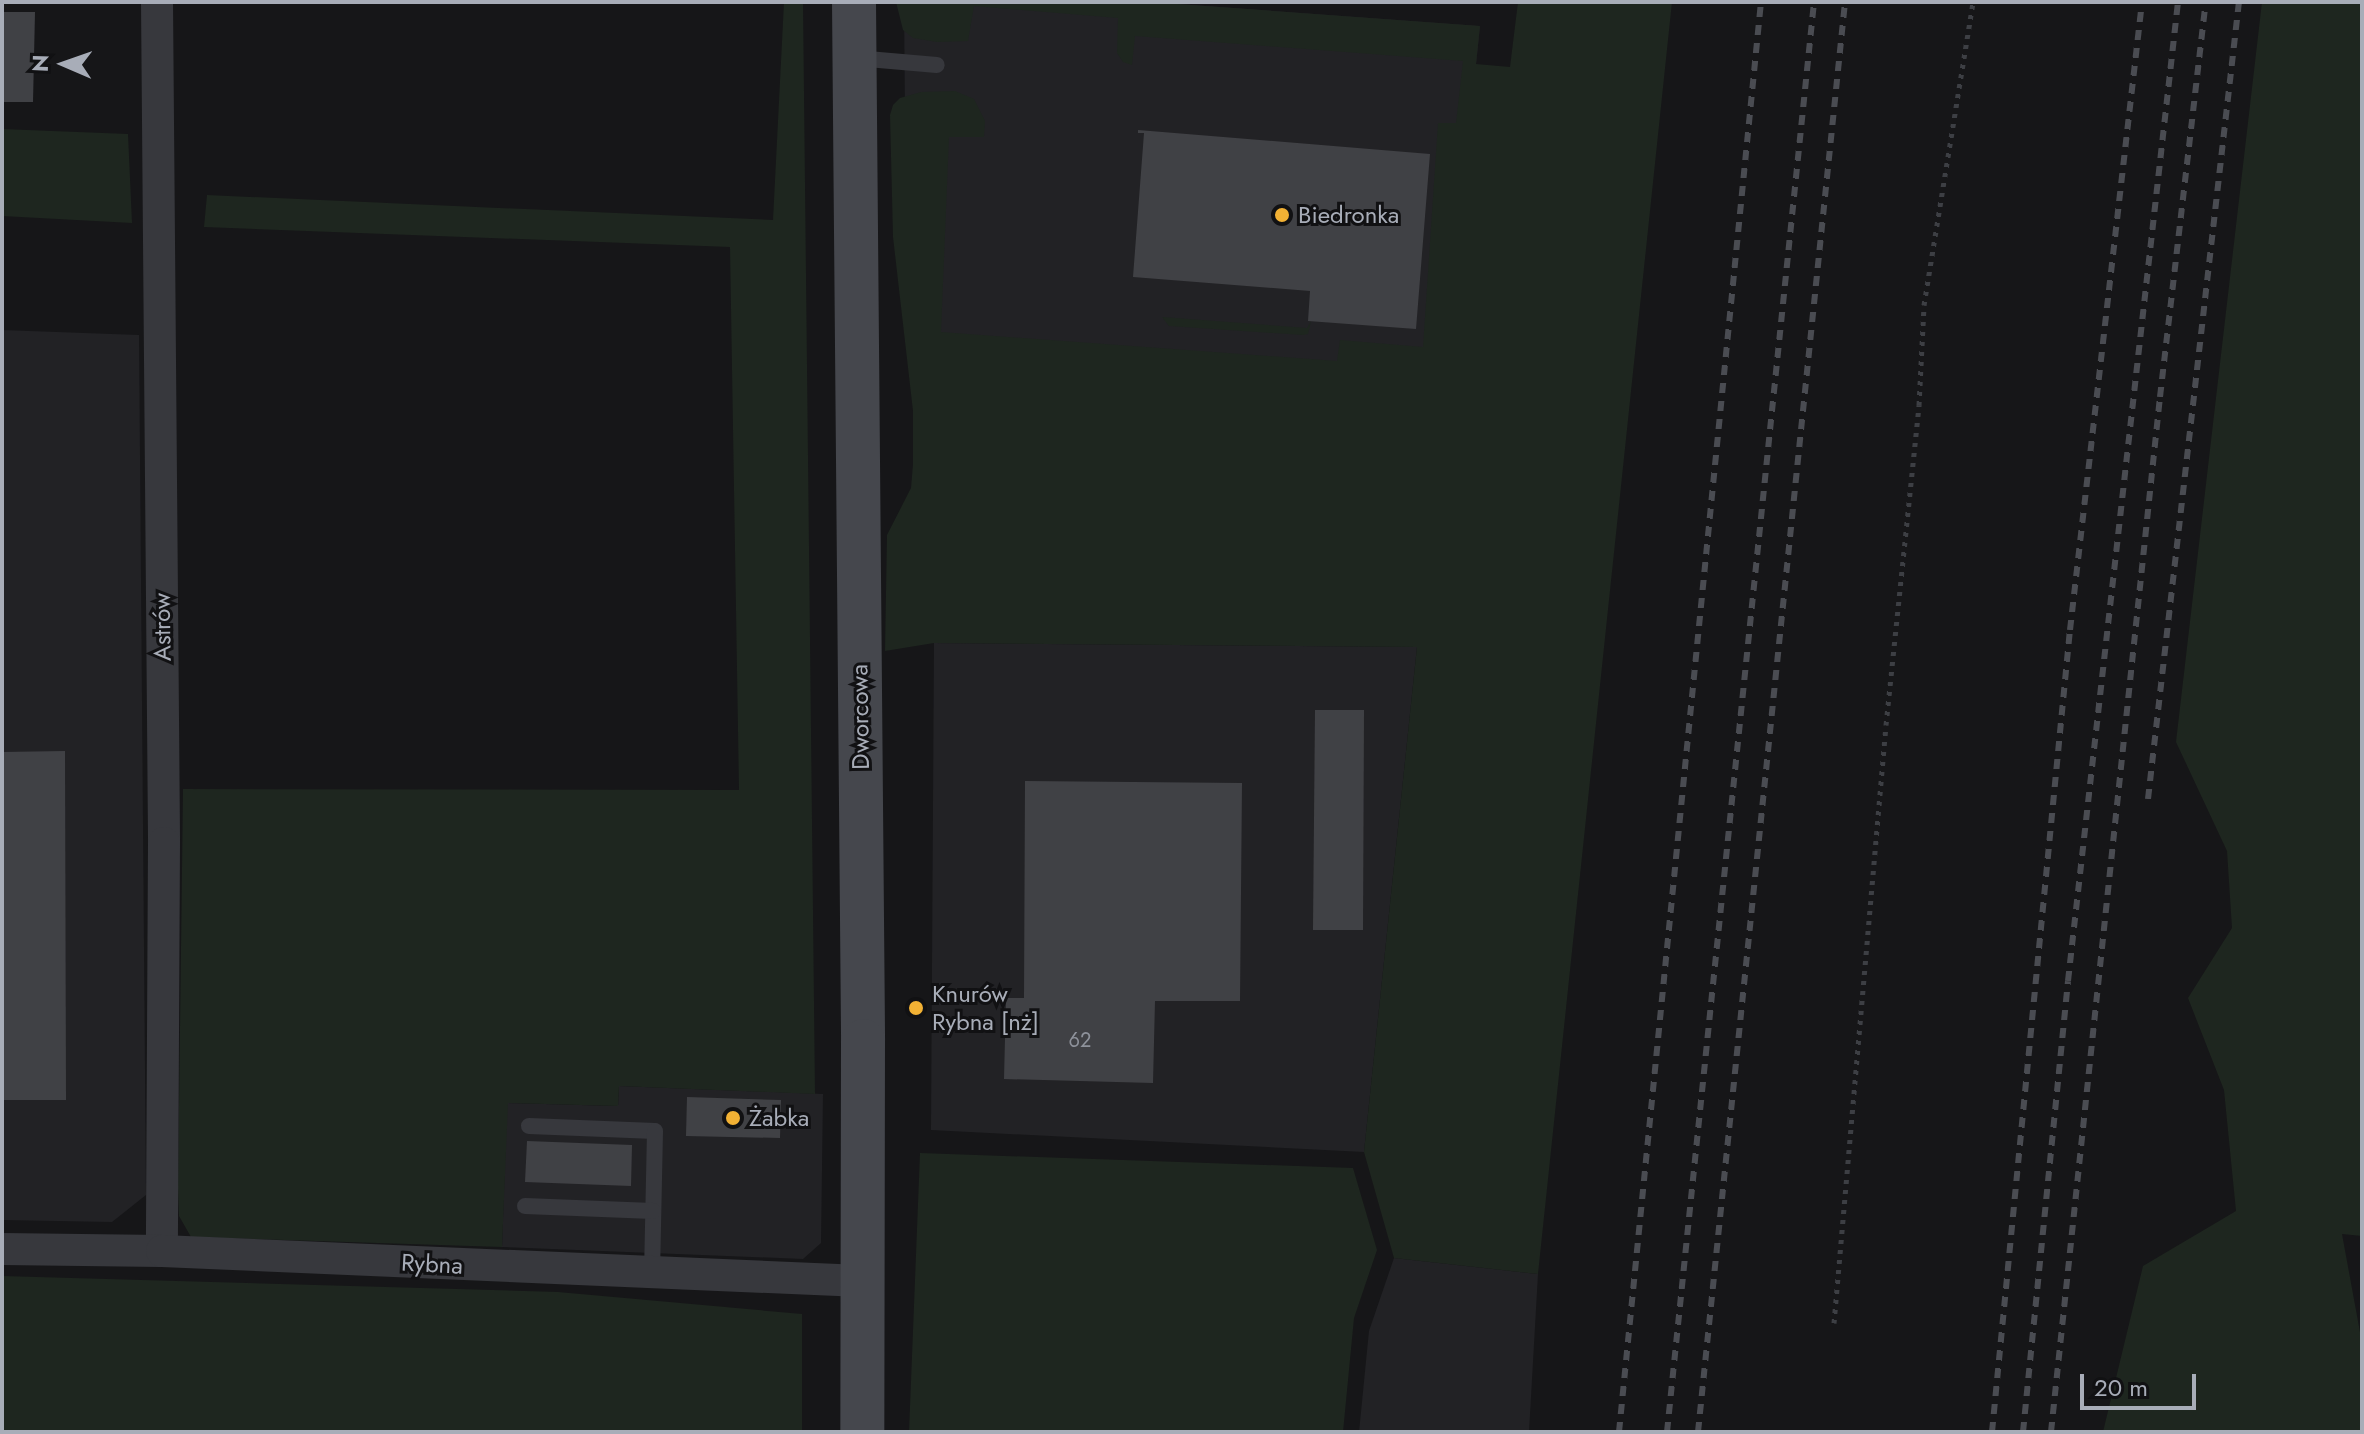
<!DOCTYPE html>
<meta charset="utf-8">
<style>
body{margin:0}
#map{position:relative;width:2364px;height:1434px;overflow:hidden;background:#161618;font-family:Jost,sans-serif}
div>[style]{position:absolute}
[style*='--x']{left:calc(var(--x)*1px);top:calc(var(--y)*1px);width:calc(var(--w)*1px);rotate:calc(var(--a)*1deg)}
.built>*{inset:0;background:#222225}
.green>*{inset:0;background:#1e261f}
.building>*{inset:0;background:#404145}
.path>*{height:5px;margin-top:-2.5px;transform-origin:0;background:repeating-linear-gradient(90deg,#3d3f44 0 4px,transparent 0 10px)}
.service>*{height:16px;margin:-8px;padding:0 8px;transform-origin:8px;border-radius:8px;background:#37383d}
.minor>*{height:32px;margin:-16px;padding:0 16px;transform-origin:16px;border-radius:16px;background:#37383d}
.secondary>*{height:44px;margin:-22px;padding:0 22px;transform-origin:22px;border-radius:22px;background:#45474d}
.rail>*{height:6px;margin-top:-3px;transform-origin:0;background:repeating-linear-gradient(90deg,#4a4c52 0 10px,transparent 0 18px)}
.dots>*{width:22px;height:22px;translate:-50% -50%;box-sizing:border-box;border:4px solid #111113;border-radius:50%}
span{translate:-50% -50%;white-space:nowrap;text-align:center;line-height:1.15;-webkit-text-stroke:6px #111113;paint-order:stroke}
.number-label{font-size:20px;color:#8e929b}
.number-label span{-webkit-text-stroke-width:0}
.poi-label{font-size:24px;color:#a8adb8}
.left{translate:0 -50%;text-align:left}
.street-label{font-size:24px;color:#a8adb8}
.frame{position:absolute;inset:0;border:4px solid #a8adb8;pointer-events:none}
.north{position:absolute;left:24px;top:24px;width:80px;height:80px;-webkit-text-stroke:6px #111113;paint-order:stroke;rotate:272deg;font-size:22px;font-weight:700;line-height:32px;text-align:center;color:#a8adb8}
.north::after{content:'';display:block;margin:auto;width:28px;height:36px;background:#a8adb8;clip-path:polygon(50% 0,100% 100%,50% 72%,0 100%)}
.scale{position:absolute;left:2080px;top:1374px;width:116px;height:36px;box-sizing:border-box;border:4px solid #a8adb8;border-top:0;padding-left:10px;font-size:24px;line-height:28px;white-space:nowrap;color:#a8adb8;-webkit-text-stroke:6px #111113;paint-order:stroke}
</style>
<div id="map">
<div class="built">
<i style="clip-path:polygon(904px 2px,1150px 2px,1480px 26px,1444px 378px,907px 348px)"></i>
<i style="clip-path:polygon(2px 330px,139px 335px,146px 1195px,112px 1222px,2px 1220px)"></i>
<i style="clip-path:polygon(934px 643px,1417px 647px,1364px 1152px,931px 1130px)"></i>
<i style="clip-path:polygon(619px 1086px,823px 1094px,821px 1243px,803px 1259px,502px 1247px,507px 1103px,618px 1106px)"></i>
<i style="clip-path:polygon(1394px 1258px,1538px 1274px,1529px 1432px,1359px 1432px,1369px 1331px)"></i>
</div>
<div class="green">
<i style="clip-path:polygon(784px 2px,803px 2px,815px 1094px,619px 1086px,618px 1106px,508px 1103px,502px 1247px,191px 1237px,179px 1216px,178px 1188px,183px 789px,739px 790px,730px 247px,204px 227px,207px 195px,773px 220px)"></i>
<i style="clip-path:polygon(896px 2px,1150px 2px,1480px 26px,1476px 64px,1510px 67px,1518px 2px,1672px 2px,1538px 1274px,1394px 1258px,1364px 1152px,1417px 647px,934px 643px,885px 651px,887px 535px,911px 488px,913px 464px,913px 411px,893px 237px,890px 115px,893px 105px,900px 98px,921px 92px,955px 91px,974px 99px,985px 121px,984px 137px,949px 137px,941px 332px,1337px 361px,1340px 340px,1423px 347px,1438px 123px,1456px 123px,1463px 61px,1135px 36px,1132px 65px,1123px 62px,1117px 53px,1118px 18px,974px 6px,968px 41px,937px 42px,913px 38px,903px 30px)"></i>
<i style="clip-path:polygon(2262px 2px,2362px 2px,2362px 1236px,2342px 1234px,2362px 1343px,2362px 1432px,2103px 1432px,2143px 1266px,2236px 1211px,2224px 1090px,2188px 998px,2232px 928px,2227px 851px,2176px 742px)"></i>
<i style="clip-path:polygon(2px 129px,128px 134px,132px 223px,2px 216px)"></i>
<i style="clip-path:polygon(1162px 317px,1307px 328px,1311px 321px,1308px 334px,1303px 335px,1169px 326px)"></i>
<i style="clip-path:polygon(920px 1153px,1353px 1168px,1377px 1250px,1354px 1318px,1343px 1432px,909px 1432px)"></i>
<i style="clip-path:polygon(2px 1276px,558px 1292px,802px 1314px,802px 1432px,2px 1432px)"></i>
</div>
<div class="building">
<i style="clip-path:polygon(2px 12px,35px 12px,33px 102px,2px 102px)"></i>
<i style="clip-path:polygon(1138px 130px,1430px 154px,1416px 329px,1308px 321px,1310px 291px,1133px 277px,1144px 133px,1138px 133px)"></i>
<i style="clip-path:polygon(1315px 710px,1364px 710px,1363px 930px,1313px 930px)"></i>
<i style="clip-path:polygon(65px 751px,66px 1100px,2px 1100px,2px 752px)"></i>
<i style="clip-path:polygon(1025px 781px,1242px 783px,1240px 1001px,1155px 1001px,1153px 1083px,1004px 1079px,1006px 998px,1024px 998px)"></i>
<i style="clip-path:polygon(687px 1097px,781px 1100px,780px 1138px,686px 1136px)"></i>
<i style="clip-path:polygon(527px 1141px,632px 1145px,631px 1186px,525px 1182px)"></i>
</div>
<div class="path">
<i style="--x:1834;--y:1323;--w:600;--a:-85.03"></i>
<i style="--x:1886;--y:725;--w:322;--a:-84.1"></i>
<i style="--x:1919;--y:405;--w:100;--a:-87.1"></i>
<i style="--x:1924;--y:305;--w:307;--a:-80.8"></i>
</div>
<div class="service">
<i style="--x:856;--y:58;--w:81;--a:4.9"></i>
<i style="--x:529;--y:1126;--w:126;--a:2.3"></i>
<i style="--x:655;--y:1131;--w:143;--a:91.2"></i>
<i style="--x:525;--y:1206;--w:128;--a:2.2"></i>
</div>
<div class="minor">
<i style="--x:157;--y:2;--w:841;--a:89.52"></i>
<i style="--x:164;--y:843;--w:408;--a:90.3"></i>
<i style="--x:2;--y:1249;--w:160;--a:0.7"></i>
<i style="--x:162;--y:1251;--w:700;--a:2.46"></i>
</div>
<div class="secondary">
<i style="--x:854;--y:2;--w:1039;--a:89.5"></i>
<i style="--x:863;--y:1041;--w:391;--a:90.1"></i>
</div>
<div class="rail">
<i style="--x:2148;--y:799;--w:802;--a:-83.49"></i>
<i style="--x:1619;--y:1432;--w:1437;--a:-84.33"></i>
<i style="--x:1667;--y:1432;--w:1438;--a:-84.13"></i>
<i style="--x:1698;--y:1432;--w:1438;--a:-84.13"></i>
<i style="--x:1992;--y:1432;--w:806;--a:-84.45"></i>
<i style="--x:2070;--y:630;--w:632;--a:-83.46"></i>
<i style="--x:2023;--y:1432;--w:453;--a:-84.3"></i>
<i style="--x:2068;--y:981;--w:985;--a:-83.59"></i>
<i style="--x:2051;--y:1432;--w:1041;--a:-83.99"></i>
<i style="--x:2160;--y:397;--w:398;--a:-83.4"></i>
</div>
<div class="dots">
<i style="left:1282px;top:215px;background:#f2b134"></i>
<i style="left:916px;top:1008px;background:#f2b134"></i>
<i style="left:733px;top:1118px;background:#f2b134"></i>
</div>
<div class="number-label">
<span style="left:1080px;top:1040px">62</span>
</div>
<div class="poi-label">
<span class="left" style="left:1298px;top:215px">Biedronka</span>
<span class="left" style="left:932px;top:1008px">Knurów<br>Rybna [nż]</span>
<span class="left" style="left:749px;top:1118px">Żabka</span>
</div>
<div class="street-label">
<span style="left:162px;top:627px;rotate:-91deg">Astrów</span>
<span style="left:860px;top:717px;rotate:-91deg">Dworcowa</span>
<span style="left:432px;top:1264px;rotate:3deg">Rybna</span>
</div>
<div class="frame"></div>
<div class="north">N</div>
<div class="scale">20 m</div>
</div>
